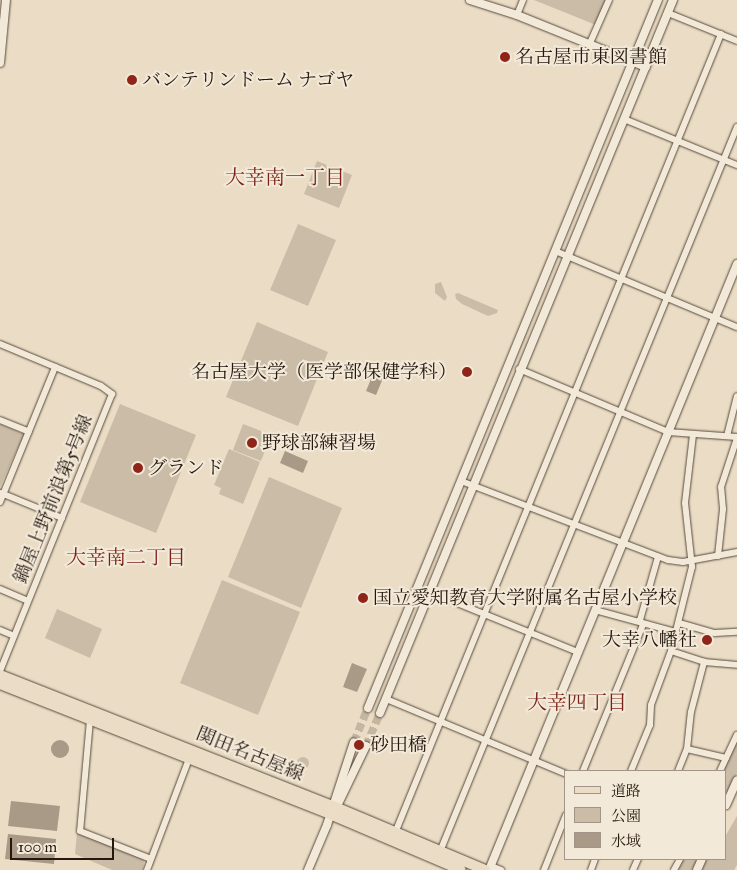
<!DOCTYPE html>
<meta charset="utf-8">
<style>
body{margin:0}
#map{position:relative;width:737px;height:870px;overflow:hidden;background:#ebddc5;font-family:"IM FELL Great Primer","Noto Serif JP",serif}
div>[style]{position:absolute}
[style*='--x']{left:calc(var(--x)*1px);top:calc(var(--y)*1px);width:calc(var(--w)*1px);rotate:calc(var(--a)*1deg)}
.green>*{inset:0;background:#cabca6}
.round{border-radius:50%}
.water>*{inset:0;background:#a89a87}
.tertiary-tunnel>*{height:8px;margin-top:-4px;transform-origin:0;background:repeating-linear-gradient(90deg,#c4b6a0 0 8px,transparent 0 12px)}
.roads{filter:drop-shadow(0 0 1px #57493c) drop-shadow(0 0 1px #57493c)}
.minor>*{height:6px;margin:-3px;padding:0 3px;transform-origin:3px;border-radius:3px;background:#f2e9d9}
.tertiary>*{height:8px;margin:-4px;padding:0 4px;transform-origin:4px;border-radius:4px;background:#f2e9d9}
.primary>*{height:10px;margin:-5px;padding:0 5px;transform-origin:5px;border-radius:5px;background:#ebddc5}
.dots>*{width:14px;height:14px;translate:-50% -50%;box-sizing:border-box;border:2px solid #f2e9d9;border-radius:50%}
span{translate:-50% -50%;white-space:nowrap;text-align:center;line-height:1.15;-webkit-text-stroke:4px #f2e9d9;paint-order:stroke}
.poi-label{font-size:19px;color:#26180e}
.left{translate:0 -50%;text-align:left}
.right{translate:-100% -50%;text-align:right}
.street-label{font-size:19px;color:#26180e}
.neighbourhood-label{font-size:20px;color:#7a1f14}
.legend{position:absolute;left:564px;top:770px;width:162px;height:90px;box-sizing:border-box;background:#f2e9d9;border:1px solid #a09588;margin:0;padding:6px 9px;list-style:none;font-size:15px;color:#26180e}
.legend li{display:flex;align-items:center;gap:10px;height:25px}
.legend b{width:25px;border:1px solid #a09588}
.scale{position:absolute;left:10px;top:838px;width:104px;height:22px;box-sizing:border-box;border:2px solid #26180e;border-top:0;padding-left:6px;font-size:15px;line-height:18px;white-space:nowrap;color:#26180e;-webkit-text-stroke:4px #f2e9d9;paint-order:stroke}
</style>
<div id="map">
<div class="green">
<i style="clip-path:polygon(534px 0,606px 0,596px 25px)"></i>
<i style="clip-path:polygon(317px 161px,352px 175px,339px 208px,304px 194px)"></i>
<i style="clip-path:polygon(298px 224px,336px 240px,308px 306px,270px 290px)"></i>
<i style="clip-path:polygon(441px 282px,447px 297px,445px 301px,435px 293px,435px 284px)"></i>
<i style="clip-path:polygon(458px 293px,498px 310px,497px 313px,488px 316px,462px 304px,456px 299px,455px 294px)"></i>
<i style="clip-path:polygon(257px 322px,328px 352px,298px 426px,226px 397px)"></i>
<i style="clip-path:polygon(120px 404px,196px 435px,156px 533px,80px 502px)"></i>
<i style="clip-path:polygon(0 424px,24px 434px,0 487px)"></i>
<i style="clip-path:polygon(243px 424px,271px 435px,261px 461px,233px 450px)"></i>
<i style="clip-path:polygon(229px 449px,260px 462px,243px 504px,219px 494px,221px 488px,214px 485px)"></i>
<i style="clip-path:polygon(269px 477px,342px 508px,301px 608px,228px 577px)"></i>
<i style="clip-path:polygon(222px 580px,300px 612px,258px 715px,180px 683px)"></i>
<i style="clip-path:polygon(57px 609px,102px 629px,90px 658px,45px 638px)"></i>
<i style="clip-path:polygon(737px 740px,737px 773px,726px 798px,726px 771px,722px 771px)"></i>
<i class="round" style="left:297px;top:757px;width:12px;height:12px"></i>
<i style="clip-path:polygon(737px 816px,737px 865px,734px 870px,701px 870px,706px 859px,726px 859px,726px 835px)"></i>
<i style="clip-path:polygon(77px 832px,144px 860px,143px 870px,112px 870px,75px 854px)"></i>
<i style="clip-path:polygon(683px 859px,699px 859px,693px 870px,677px 870px)"></i>
</div>
<div class="water">
<i style="clip-path:polygon(376px 367px,386px 371px,376px 395px,366px 391px)"></i>
<i style="clip-path:polygon(285px 451px,308px 461px,303px 473px,280px 463px)"></i>
<i style="clip-path:polygon(352px 663px,367px 669px,357px 692px,343px 687px)"></i>
<i class="round" style="left:51px;top:740px;width:18px;height:18px"></i>
<i style="clip-path:polygon(11px 801px,60px 806px,57px 831px,8px 826px)"></i>
<i style="clip-path:polygon(8px 834px,56px 839px,54px 864px,5px 859px)"></i>
</div>
<div class="tertiary-tunnel">
<i style="--x:354;--y:742;--w:37;--a:-68"></i>
<i style="--x:366;--y:746;--w:36;--a:-67"></i>
</div>
<div class="roads">
<div class="minor">
<i style="--x:668;--y:13;--w:74;--a:22.1"></i>
<i style="--x:517;--y:15;--w:16;--a:-68"></i>
<i style="--x:590;--y:43;--w:47;--a:-66.2"></i>
<i style="--x:624;--y:119;--w:122;--a:22.2"></i>
<i style="--x:555;--y:251;--w:197;--a:22.7"></i>
<i style="--x:0;--y:344;--w:109;--a:22.6"></i>
<i style="--x:101;--y:386;--w:14;--a:36"></i>
<i style="--x:112;--y:394;--w:299;--a:112"></i>
<i style="--x:519;--y:369;--w:162;--a:22.9"></i>
<i style="--x:668;--y:432;--w:69;--a:4.1"></i>
<i style="--x:0;--y:420;--w:31;--a:22"></i>
<i style="--x:727;--y:436;--w:41;--a:-76"></i>
<i style="--x:461;--y:481;--w:222;--a:20.9"></i>
<i style="--x:668;--y:560;--w:15;--a:8"></i>
<i style="--x:683;--y:562;--w:55;--a:-10.5"></i>
<i style="--x:1;--y:493;--w:66;--a:22.3"></i>
<i style="--x:0;--y:502;--w:146;--a:-67.8"></i>
<i style="--x:718;--y:556;--w:47;--a:-83.9"></i>
<i style="--x:723;--y:509;--w:22;--a:-95"></i>
<i style="--x:721;--y:487;--w:52;--a:-71.9"></i>
<i style="--x:0;--y:589;--w:30;--a:23"></i>
<i style="--x:430;--y:592;--w:160;--a:22.1"></i>
<i style="--x:595;--y:610;--w:84;--a:15.2"></i>
<i style="--x:679;--y:623;--w:37;--a:16"></i>
<i style="--x:715;--y:633;--w:22;--a:-3"></i>
<i style="--x:0;--y:630;--w:15;--a:23"></i>
<i style="--x:671;--y:651;--w:35;--a:18"></i>
<i style="--x:704;--y:662;--w:33;--a:5"></i>
<i style="--x:386;--y:699;--w:195;--a:22.6"></i>
<i style="--x:90;--y:720;--w:111;--a:95.1"></i>
<i style="--x:80;--y:831;--w:76;--a:21.5"></i>
<i style="--x:687;--y:749;--w:40;--a:13"></i>
<i style="--x:583;--y:771;--w:158;--a:-67.7"></i>
<i style="--x:643;--y:625;--w:6;--a:-121"></i>
<i style="--x:640;--y:620;--w:66;--a:-74.1"></i>
<i style="--x:631;--y:771;--w:50;--a:-67.6"></i>
<i style="--x:650;--y:725;--w:20;--a:-87"></i>
<i style="--x:651;--y:705;--w:58;--a:-69.7"></i>
<i style="--x:671;--y:651;--w:87;--a:-76"></i>
<i style="--x:692;--y:567;--w:64;--a:-96.2"></i>
<i style="--x:685;--y:503;--w:68;--a:-83.3"></i>
<i style="--x:678;--y:771;--w:24;--a:-68"></i>
<i style="--x:687;--y:749;--w:37;--a:-84"></i>
<i style="--x:691;--y:712;--w:52;--a:-75.4"></i>
<i style="--x:720;--y:771;--w:40;--a:-65"></i>
<i style="--x:395;--y:833;--w:863;--a:-67.8"></i>
<i style="--x:439;--y:854;--w:786;--a:-67.71"></i>
<i style="--x:491;--y:866;--w:11;--a:22"></i>
<i style="--x:147;--y:870;--w:122;--a:-69.3"></i>
<i style="--x:544;--y:870;--w:59;--a:-68.2"></i>
<i style="--x:591;--y:870;--w:12;--a:-70"></i>
<i style="--x:633;--y:870;--w:12;--a:-66"></i>
<i style="--x:674;--y:870;--w:13;--a:-61"></i>
</div>
<div class="tertiary">
<i style="--x:470;--y:0;--w:49;--a:17.7"></i>
<i style="--x:517;--y:15;--w:139;--a:22"></i>
<i style="--x:0;--y:63;--w:63;--a:-84.6"></i>
<i style="--x:368;--y:708;--w:765;--a:-67.73"></i>
<i style="--x:380;--y:713;--w:771;--a:-67.66"></i>
<i style="--x:726;--y:805;--w:27;--a:-66"></i>
<i style="--x:336;--y:808;--w:69;--a:-64.2"></i>
<i style="--x:308;--y:870;--w:49;--a:-67.1"></i>
<i style="--x:327;--y:825;--w:87;--a:-72"></i>
<i style="--x:489;--y:870;--w:655;--a:-67.74"></i>
<i style="--x:697;--y:870;--w:12;--a:-66"></i>
</div>
<div class="primary">
<i style="--x:0;--y:675;--w:358;--a:21.5"></i>
<i style="--x:333;--y:806;--w:165;--a:22.8"></i>
<i style="--x:0;--y:684;--w:355;--a:21.5"></i>
<i style="--x:330;--y:814;--w:142;--a:23.1"></i>
</div>
</div>
<div class="dots">
<i style="left:505px;top:57px;background:#8f2418"></i>
<i style="left:132px;top:80px;background:#8f2418"></i>
<i style="left:467px;top:372px;background:#8f2418"></i>
<i style="left:252px;top:443px;background:#8f2418"></i>
<i style="left:138px;top:468px;background:#8f2418"></i>
<i style="left:363px;top:598px;background:#8f2418"></i>
<i style="left:707px;top:640px;background:#8f2418"></i>
<i style="left:359px;top:745px;background:#8f2418"></i>
</div>
<div class="poi-label">
<span class="left" style="left:515px;top:57px">名古屋市東図書館</span>
<span class="left" style="left:142px;top:80px">バンテリンドーム ナゴヤ</span>
<span class="right" style="left:457px;top:372px">名古屋大学（医学部保健学科）</span>
<span class="left" style="left:262px;top:443px">野球部練習場</span>
<span class="left" style="left:148px;top:468px">グランド</span>
<span class="left" style="left:373px;top:598px">国立愛知教育大学附属名古屋小学校</span>
<span class="right" style="left:697px;top:640px">大幸八幡社</span>
<span class="left" style="left:370px;top:745px">砂田橋</span>
</div>
<div class="street-label">
<span style="left:53px;top:499px;rotate:-68deg">鍋屋上野前浪第5号線</span>
<span style="left:250px;top:754px;rotate:22deg">関田名古屋線</span>
</div>
<div class="neighbourhood-label">
<span style="left:285px;top:177px">大幸南一丁目</span>
<span style="left:126px;top:557px">大幸南二丁目</span>
<span style="left:577px;top:702px">大幸四丁目</span>
</div>
<ul class="legend">
<li><b style="height:6px;background:#ebddc5"></b>道路</li>
<li><b style="height:14px;background:#cabca6"></b>公園</li>
<li><b style="height:14px;background:#a89a87"></b>水域</li>
</ul>
<div class="scale">100 m</div>
</div>
